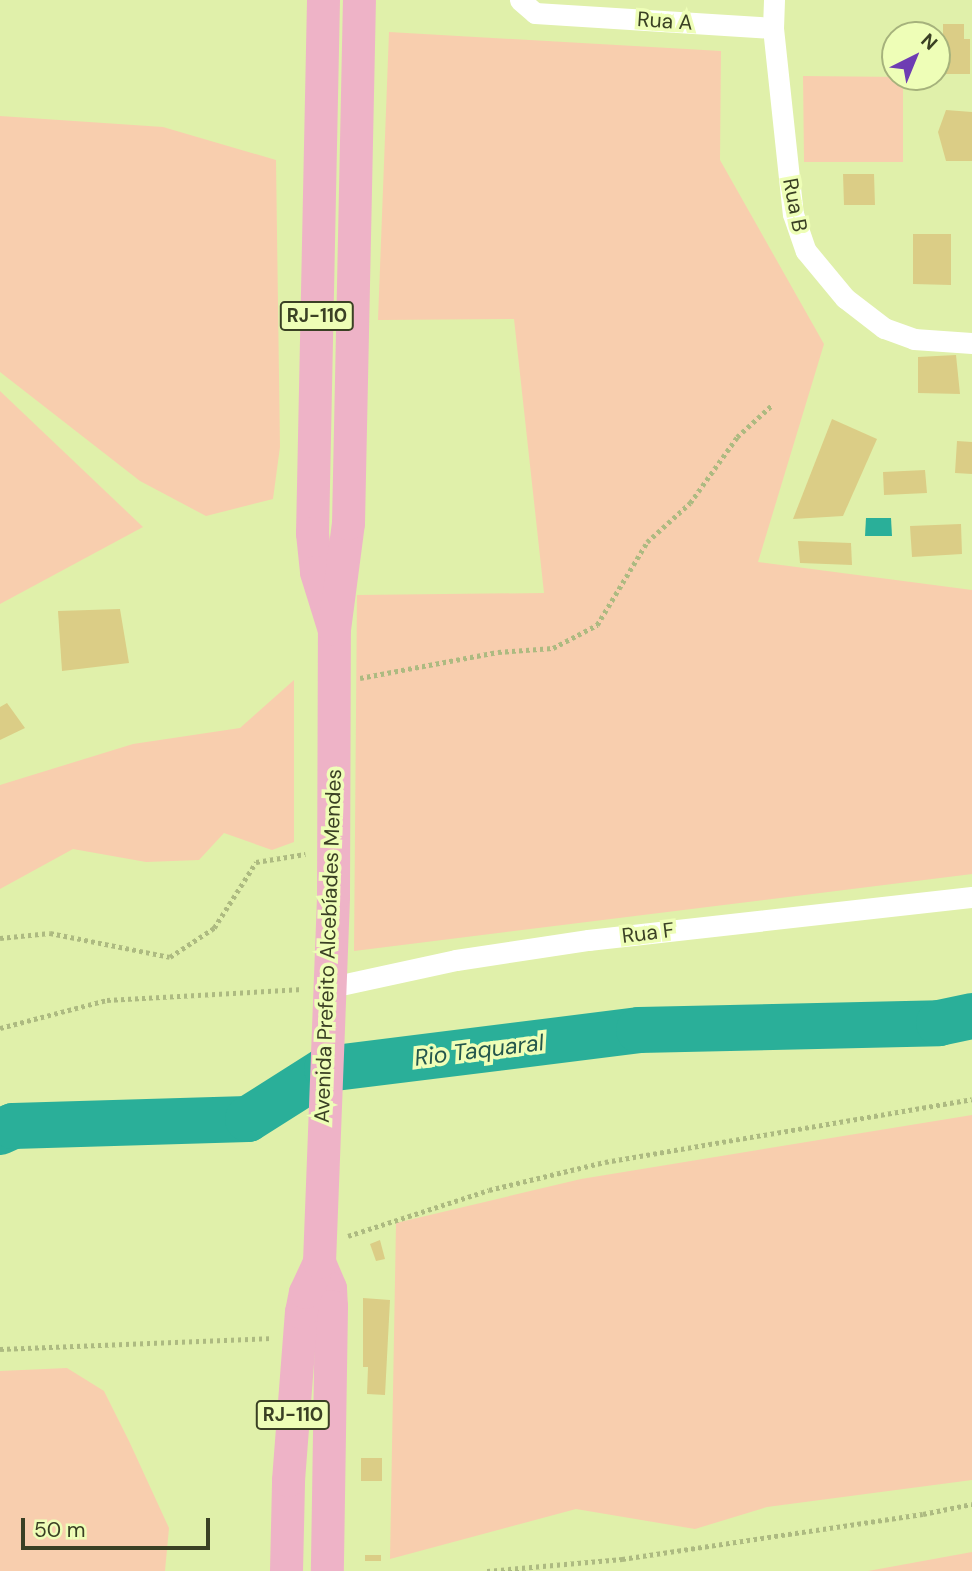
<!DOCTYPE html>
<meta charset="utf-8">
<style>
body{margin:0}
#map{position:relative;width:972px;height:1571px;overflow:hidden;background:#e0f0aa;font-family:"DM Sans",sans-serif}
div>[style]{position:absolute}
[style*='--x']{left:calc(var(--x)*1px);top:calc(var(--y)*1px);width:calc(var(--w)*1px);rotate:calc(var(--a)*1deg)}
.green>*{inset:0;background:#f8ceae}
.water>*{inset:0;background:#2aaf99}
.river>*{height:46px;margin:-23px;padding:0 23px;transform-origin:23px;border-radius:23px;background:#2aaf99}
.building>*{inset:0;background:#dbcd86}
.path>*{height:4.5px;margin-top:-2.25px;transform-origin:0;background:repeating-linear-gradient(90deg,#adba81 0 3.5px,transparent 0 7px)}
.street>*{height:21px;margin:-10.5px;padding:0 10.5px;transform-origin:10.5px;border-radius:10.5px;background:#fff}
.primary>*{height:33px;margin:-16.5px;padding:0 16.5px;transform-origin:16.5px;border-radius:16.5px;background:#eeb3c7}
span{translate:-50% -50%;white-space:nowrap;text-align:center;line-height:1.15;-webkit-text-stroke:7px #eefeb7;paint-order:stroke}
.shield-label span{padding:2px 5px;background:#eefeb7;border:2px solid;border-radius:5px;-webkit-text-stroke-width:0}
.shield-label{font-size:19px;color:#3a4024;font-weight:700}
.street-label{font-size:21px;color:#3a4024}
.water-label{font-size:23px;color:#24574d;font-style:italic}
.north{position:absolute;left:881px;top:21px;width:70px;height:70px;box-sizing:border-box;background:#eefeb7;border:2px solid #a6b27c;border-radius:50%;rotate:43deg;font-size:19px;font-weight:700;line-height:28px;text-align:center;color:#3a4024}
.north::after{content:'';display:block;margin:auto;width:24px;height:32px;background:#6e3cb3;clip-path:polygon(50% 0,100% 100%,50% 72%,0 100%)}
.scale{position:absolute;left:21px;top:1518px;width:189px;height:32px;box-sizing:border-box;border:4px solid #3a4024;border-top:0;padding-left:9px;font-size:21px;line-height:24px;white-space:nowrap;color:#3a4024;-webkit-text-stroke:5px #eefeb7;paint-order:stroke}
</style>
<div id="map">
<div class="green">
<i style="clip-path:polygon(389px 32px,721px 51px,720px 160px,824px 344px,758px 562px,972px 590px,972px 874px,354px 951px,357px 595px,544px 593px,514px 319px,378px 320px)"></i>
<i style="clip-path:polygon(803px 76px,903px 77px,903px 162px,804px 162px)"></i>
<i style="clip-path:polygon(0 116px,163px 127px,276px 160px,280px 447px,273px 499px,206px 516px,140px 481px,0 372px)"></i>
<i style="clip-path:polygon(0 391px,143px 527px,0 604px)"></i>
<i style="clip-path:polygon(294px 680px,294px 842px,272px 850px,224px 833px,199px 860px,146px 862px,73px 849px,0 889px,0 785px,133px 744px,240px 728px)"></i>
<i style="clip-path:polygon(972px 1115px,972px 1480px,767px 1507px,695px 1529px,576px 1509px,390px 1559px,396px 1223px,581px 1179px)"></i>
<i style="clip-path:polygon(67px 1368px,104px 1391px,129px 1441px,169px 1528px,165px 1571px,0 1571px,0 1371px)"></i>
<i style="clip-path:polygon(972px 1552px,972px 1571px,868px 1571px)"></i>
</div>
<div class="water">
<i style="clip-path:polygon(866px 518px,891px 518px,892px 536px,865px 536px)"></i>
</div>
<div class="river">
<i style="--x:0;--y:1132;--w:14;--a:-25"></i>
<i style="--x:13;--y:1126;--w:235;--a:-1.7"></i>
<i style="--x:248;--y:1119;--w:93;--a:-32.3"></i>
<i style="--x:327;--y:1069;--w:314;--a:-7.1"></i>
<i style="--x:639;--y:1030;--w:300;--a:-1.3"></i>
<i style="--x:939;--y:1023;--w:34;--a:-12"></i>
</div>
<div class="building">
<i style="clip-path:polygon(943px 24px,964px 24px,964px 39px,970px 39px,970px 74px,937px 74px,937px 35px,943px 35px)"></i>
<i style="clip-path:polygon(946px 110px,972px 112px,972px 161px,946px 161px,938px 132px)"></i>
<i style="clip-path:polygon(843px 174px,874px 174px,875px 205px,844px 205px)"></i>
<i style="clip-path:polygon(913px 234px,951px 234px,951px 285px,913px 284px)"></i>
<i style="clip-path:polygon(956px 355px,960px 394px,918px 393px,918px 357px)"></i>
<i style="clip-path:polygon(832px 419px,877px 439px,843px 516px,793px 519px)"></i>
<i style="clip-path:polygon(957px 441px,972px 442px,972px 474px,955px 473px)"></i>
<i style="clip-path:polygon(925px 470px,927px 493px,884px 495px,883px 472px)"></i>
<i style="clip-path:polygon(961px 524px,962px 554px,912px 557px,910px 526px)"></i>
<i style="clip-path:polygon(798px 541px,851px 543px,852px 565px,800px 563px)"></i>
<i style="clip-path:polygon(120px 609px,129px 663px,62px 671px,58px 611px)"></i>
<i style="clip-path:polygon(7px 703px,25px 728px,0 740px,0 707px)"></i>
<i style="clip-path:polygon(380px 1240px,385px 1259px,376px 1261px,370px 1244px)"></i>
<i style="clip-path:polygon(363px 1298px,390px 1300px,385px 1395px,367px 1394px,368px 1367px,363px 1367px)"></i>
<i style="clip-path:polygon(361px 1458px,382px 1458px,382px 1481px,361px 1481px)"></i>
<i style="clip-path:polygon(365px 1555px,381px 1555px,381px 1561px,365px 1561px)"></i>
</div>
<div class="path">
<i style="--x:360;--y:678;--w:140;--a:-10.7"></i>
<i style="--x:498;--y:652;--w:55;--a:-4.2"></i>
<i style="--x:553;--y:648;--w:50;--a:-27.6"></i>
<i style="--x:597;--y:625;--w:97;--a:-58.9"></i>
<i style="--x:647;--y:542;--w:58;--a:-42.2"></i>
<i style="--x:690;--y:503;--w:81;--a:-54.5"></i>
<i style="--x:737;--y:437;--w:46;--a:-42.4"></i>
<i style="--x:0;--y:938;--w:50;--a:-5.7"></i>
<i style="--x:50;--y:933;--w:122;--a:11.3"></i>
<i style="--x:170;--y:957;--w:53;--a:-33.4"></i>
<i style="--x:214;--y:928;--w:78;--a:-57.5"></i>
<i style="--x:256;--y:862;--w:50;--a:-9.3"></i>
<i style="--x:0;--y:1028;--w:111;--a:-14.7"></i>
<i style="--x:107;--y:1000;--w:196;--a:-3.2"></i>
<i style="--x:348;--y:1236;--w:148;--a:-18.1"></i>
<i style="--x:489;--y:1190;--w:119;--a:-13.6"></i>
<i style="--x:605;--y:1162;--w:372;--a:-9.7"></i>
<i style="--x:0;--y:1349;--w:271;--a:-2.3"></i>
<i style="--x:487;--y:1571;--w:136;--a:-5.1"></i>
<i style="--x:622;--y:1559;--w:304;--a:-8.5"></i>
<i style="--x:923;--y:1514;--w:50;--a:-11.5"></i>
</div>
<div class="street">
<i style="--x:520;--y:0;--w:20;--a:41"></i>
<i style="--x:535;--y:13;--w:238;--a:3.6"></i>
<i style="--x:774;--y:0;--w:28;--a:92"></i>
<i style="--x:773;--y:28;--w:187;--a:83.9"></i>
<i style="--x:793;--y:214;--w:39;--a:71"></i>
<i style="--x:806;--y:251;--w:61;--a:50.3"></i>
<i style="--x:845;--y:298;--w:49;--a:37.6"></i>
<i style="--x:884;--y:328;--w:32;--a:20"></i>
<i style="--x:914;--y:339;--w:58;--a:3.9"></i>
<i style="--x:327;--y:988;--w:132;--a:-12.2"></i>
<i style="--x:456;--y:960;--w:134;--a:-8.6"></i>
<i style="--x:588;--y:940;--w:386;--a:-6.4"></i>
</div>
<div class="primary">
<i style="--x:323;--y:0;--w:533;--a:91.18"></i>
<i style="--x:312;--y:533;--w:39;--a:84"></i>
<i style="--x:316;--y:572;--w:58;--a:72.8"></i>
<i style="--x:319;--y:1262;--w:28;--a:67"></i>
<i style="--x:330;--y:1288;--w:18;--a:87"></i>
<i style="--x:331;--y:1306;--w:265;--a:90.9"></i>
<i style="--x:286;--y:1571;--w:91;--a:-88.7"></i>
<i style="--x:288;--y:1480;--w:169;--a:-85.6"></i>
<i style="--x:301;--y:1312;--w:20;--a:-79"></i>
<i style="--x:305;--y:1292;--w:33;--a:-65"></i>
<i style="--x:319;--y:1262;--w:366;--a:-87.8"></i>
<i style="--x:333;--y:896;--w:267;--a:-89.8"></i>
<i style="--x:334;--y:629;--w:107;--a:-82.5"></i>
<i style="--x:348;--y:523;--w:523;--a:-88.8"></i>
</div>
<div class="shield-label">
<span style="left:317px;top:316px">RJ-110</span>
<span style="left:293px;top:1415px">RJ-110</span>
</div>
<div class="street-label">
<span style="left:665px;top:21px;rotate:4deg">Rua A</span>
<span style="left:795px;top:205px;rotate:79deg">Rua B</span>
<span style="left:648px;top:933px;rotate:-7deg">Rua F</span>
<span style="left:328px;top:946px;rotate:-88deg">Avenida Prefeito Alcebíades Mendes</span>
</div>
<div class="water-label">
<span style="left:479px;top:1050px;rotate:-7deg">Rio Taquaral</span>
</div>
<div class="north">N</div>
<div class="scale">50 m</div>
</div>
